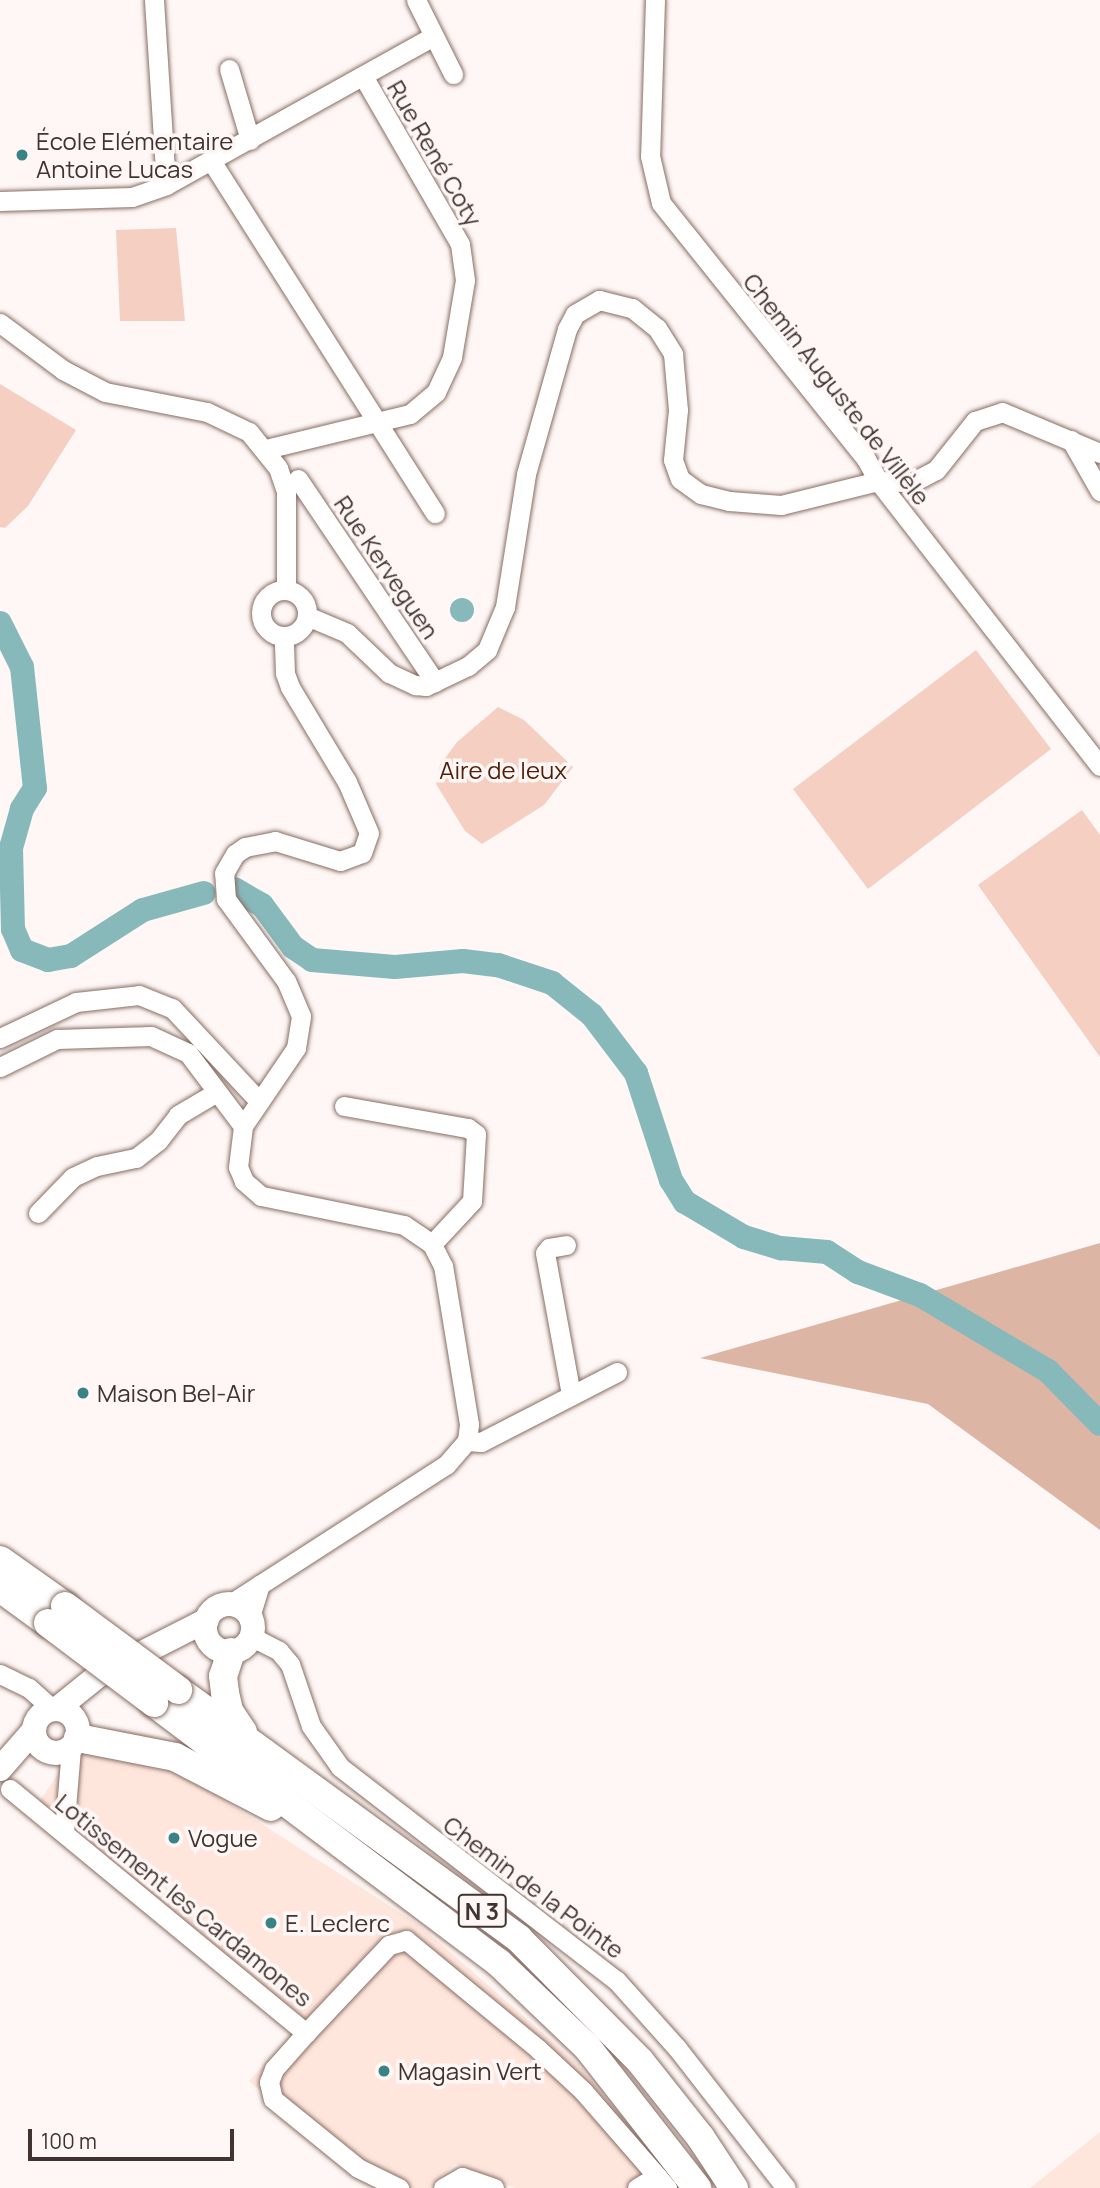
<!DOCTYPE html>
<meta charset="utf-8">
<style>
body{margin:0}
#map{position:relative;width:1100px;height:2188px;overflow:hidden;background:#fef7f5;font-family:Manrope,sans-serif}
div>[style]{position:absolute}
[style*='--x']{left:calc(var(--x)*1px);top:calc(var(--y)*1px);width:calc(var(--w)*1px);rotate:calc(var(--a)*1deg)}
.built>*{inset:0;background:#fee6dd}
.green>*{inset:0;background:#f5cfc1}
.forest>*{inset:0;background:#ddb5a5}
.water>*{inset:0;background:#87b8ba}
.round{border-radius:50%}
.river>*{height:24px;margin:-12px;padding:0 12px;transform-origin:12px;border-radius:12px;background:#87b8ba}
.roads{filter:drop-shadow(0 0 2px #886d62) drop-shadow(0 0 2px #886d62)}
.minor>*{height:19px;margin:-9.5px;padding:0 9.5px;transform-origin:9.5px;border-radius:9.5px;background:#fff}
.minor>.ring{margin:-9.5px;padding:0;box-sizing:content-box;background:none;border:19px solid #fff;border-radius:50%}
.major>*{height:24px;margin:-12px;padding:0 12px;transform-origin:12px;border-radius:12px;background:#fff}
.major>.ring{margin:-12px;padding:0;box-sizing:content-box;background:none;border:24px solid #fff;border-radius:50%}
.highway>*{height:28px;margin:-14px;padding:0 14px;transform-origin:14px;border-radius:14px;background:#fff}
.bridges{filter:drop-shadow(0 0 2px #886d62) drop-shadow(0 0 2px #886d62)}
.highway-bridge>*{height:28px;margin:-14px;padding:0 14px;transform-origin:14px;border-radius:14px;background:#fff}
.dots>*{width:19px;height:19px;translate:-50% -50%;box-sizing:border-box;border:4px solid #fef7f5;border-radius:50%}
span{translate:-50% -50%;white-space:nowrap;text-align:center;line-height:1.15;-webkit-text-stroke:7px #fef7f5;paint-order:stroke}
.shield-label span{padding:2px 5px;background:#fef7f5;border:2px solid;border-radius:5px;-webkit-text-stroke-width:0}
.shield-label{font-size:23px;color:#413430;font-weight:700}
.poi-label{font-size:24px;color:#413430}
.left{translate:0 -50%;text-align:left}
.street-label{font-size:24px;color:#413430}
.park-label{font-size:24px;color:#511f09}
.scale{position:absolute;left:28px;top:2129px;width:206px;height:32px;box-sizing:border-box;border:4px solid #413430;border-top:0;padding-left:9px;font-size:21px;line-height:24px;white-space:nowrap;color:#413430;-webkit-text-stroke:5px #fef7f5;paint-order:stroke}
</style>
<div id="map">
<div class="built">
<i style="clip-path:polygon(91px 1726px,146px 1734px,196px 1752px,221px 1798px,418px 1924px,576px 2062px,681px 2188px,515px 2188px,455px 2164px,429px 2188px,384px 2188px,351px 2170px,249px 2081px,293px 2033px,39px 1802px)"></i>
<i style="clip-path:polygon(1100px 2132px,1100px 2188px,1030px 2188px)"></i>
</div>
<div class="green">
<i style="clip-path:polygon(176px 228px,185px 321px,120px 321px,116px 230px)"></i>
<i style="clip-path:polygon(0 384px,76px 430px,28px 506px,5px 528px,0 527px)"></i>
<i style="clip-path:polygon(976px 650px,1051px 749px,868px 889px,793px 789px)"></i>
<i style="clip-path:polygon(498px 707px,524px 720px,573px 767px,544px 805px,482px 844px,465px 831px,436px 784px,440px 765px,457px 742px)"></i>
<i style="clip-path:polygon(1082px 810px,1100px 835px,1100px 1057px,978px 885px)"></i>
</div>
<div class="forest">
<i style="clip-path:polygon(1100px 1243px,1100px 1530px,928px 1404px,700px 1358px)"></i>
</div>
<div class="water">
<i class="round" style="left:450px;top:598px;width:24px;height:24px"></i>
</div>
<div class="river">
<i style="--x:0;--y:623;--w:49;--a:63.4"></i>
<i style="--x:22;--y:667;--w:122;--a:83.9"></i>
<i style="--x:35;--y:788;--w:25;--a:122"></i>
<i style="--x:22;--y:809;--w:41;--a:105.8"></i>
<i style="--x:11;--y:848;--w:81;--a:88.6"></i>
<i style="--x:13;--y:929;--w:23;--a:67"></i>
<i style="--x:22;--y:950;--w:28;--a:21"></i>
<i style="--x:48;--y:960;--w:23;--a:-10"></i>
<i style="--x:71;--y:956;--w:85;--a:-32.6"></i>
<i style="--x:143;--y:910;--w:63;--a:-15.6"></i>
<i style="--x:234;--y:889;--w:32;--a:30"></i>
<i style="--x:262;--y:905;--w:52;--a:53.6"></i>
<i style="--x:293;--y:947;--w:23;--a:34"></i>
<i style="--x:312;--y:960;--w:83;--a:4.8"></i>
<i style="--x:395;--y:967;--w:68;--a:-5"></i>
<i style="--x:463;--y:961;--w:35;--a:7"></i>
<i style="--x:498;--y:965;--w:57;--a:18.4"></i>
<i style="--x:552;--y:983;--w:51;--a:38.7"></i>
<i style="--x:592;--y:1015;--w:73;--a:52.8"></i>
<i style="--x:636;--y:1073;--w:113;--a:71.9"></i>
<i style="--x:671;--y:1180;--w:26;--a:58"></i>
<i style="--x:685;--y:1202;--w:69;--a:30.7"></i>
<i style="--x:744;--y:1237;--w:39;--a:17"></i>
<i style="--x:781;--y:1248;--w:46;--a:5"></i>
<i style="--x:827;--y:1252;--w:37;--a:33"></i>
<i style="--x:858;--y:1272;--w:66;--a:20.4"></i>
<i style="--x:920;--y:1295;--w:149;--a:30.7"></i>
<i style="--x:1048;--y:1371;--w:74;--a:45.5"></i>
</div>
<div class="roads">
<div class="minor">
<i style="--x:154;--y:0;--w:185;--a:86.3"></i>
<i style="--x:416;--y:0;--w:83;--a:63.4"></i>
<i style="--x:655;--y:0;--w:156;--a:91.8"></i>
<i style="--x:650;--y:156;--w:48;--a:76.8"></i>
<i style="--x:661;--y:203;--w:328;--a:51.3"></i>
<i style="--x:866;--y:459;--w:25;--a:61"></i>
<i style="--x:878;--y:481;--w:361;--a:52.1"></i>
<i style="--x:229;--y:69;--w:74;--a:73.5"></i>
<i style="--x:212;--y:162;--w:416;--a:57.6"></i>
<i style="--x:0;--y:201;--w:132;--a:-1.7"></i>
<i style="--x:132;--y:197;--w:36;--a:-19"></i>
<i style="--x:166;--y:185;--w:304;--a:-29.1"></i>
<i style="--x:0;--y:323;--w:79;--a:36.7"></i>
<i style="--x:63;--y:370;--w:47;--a:27.6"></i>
<i style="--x:105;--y:392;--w:104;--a:11.1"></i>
<i style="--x:207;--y:412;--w:47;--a:25.5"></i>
<i style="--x:249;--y:432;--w:46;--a:51.1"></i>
<i style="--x:278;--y:468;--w:24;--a:71"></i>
<i style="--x:286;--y:491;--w:99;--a:90"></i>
<i style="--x:1071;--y:440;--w:59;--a:60.4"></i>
<i style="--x:266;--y:449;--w:148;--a:-13.7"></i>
<i style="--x:410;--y:414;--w:34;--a:-40"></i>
<i style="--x:436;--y:392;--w:38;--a:-65"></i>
<i style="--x:452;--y:357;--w:78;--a:-80.4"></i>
<i style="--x:465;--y:280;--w:36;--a:-98"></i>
<i style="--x:460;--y:244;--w:194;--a:-120"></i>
<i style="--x:298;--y:479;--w:245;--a:56"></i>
<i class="ring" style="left:261px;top:590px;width:27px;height:27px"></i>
<i style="--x:307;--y:616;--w:43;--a:23"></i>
<i style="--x:347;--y:633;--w:58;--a:43.6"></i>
<i style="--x:389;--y:673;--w:29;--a:25"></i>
<i style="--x:415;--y:685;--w:11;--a:5"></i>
<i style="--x:426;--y:686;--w:47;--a:-25.5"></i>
<i style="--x:468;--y:666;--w:25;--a:-40"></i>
<i style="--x:487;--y:650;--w:47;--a:-67.3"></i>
<i style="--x:505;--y:607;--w:135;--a:-81"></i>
<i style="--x:526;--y:474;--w:151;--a:-74.2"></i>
<i style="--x:567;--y:329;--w:17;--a:-62"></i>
<i style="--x:575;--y:314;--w:28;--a:-30"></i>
<i style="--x:599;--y:300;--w:34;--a:14"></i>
<i style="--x:632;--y:308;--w:32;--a:39"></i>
<i style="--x:657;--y:328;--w:31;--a:58"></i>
<i style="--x:673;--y:354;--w:56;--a:84.9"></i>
<i style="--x:678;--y:410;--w:50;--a:95.7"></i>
<i style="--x:673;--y:460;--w:20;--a:70"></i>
<i style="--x:680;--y:479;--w:26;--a:36"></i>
<i style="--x:701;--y:494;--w:29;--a:14"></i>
<i style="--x:729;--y:501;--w:52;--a:4.4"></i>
<i style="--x:781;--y:505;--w:100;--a:-13.9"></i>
<i style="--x:878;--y:481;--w:35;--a:2"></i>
<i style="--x:913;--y:482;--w:26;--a:-28"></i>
<i style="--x:936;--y:470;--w:63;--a:-51.5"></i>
<i style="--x:975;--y:421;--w:28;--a:-18"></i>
<i style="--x:1002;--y:412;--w:106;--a:22.7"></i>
<i style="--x:0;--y:1038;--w:84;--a:-25.3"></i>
<i style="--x:76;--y:1002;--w:63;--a:-6.3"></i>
<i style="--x:139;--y:995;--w:35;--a:22"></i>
<i style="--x:172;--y:1008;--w:126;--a:46.9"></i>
<i style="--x:0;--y:1067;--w:64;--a:-26.2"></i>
<i style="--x:57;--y:1039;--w:94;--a:-1.8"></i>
<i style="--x:151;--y:1036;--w:41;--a:24.7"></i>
<i style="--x:188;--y:1053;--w:91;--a:53"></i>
<i style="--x:344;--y:1106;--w:126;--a:10.1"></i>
<i style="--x:468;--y:1128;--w:10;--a:37"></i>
<i style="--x:476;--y:1134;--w:67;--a:93.4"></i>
<i style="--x:472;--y:1201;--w:59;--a:132.9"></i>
<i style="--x:38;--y:1213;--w:50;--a:-45.8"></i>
<i style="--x:73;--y:1177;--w:26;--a:-25"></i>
<i style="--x:97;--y:1166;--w:40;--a:-12"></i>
<i style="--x:136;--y:1158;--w:28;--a:-38"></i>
<i style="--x:158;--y:1141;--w:33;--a:-52"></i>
<i style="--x:178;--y:1115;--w:43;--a:-30.7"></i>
<i style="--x:566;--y:1245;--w:17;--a:170"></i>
<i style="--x:549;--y:1248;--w:6;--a:129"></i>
<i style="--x:545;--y:1253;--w:144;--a:79.6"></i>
<i style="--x:467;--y:1441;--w:14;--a:4"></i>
<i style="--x:481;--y:1442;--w:153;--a:-27.2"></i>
<i style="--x:230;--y:1604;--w:257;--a:-32.8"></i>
<i style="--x:446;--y:1465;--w:32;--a:-49"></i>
<i style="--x:467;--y:1441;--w:17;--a:-83"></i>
<i style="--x:469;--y:1424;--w:160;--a:-99.3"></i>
<i style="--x:443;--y:1266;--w:25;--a:-117"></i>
<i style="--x:432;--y:1244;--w:34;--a:-146"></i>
<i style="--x:404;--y:1225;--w:146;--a:-168.5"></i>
<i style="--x:261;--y:1196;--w:23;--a:-139"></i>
<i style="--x:244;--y:1181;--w:15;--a:-113"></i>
<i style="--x:238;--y:1167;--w:41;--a:-83"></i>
<i style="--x:243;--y:1126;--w:94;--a:-55.8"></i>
<i style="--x:296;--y:1048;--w:32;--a:-81"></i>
<i style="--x:301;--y:1016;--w:38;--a:-113"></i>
<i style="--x:286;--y:981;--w:102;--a:-126.2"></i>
<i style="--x:226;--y:899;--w:26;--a:-94"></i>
<i style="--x:224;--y:873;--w:22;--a:-60"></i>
<i style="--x:235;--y:854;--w:12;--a:-35"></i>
<i style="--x:245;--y:847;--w:31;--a:-11"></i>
<i style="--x:275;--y:841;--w:68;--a:17.1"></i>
<i style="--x:340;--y:861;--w:23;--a:-20"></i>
<i style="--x:362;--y:853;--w:21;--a:-71"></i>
<i style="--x:369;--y:833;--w:56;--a:-113.3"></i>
<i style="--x:347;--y:782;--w:111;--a:-121"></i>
<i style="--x:290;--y:687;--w:15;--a:-110"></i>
<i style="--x:285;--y:673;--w:37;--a:-92"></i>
<i style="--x:250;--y:1617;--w:34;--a:-73"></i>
<i style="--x:252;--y:1637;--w:30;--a:27"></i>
<i style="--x:279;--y:1651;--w:17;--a:50"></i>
<i style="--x:290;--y:1664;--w:65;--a:71.3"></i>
<i style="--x:311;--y:1726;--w:50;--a:54.7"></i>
<i style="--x:340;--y:1767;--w:349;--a:37.7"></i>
<i style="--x:616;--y:1980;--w:91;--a:48.1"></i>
<i style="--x:677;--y:2048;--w:177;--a:52.1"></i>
<i style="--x:0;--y:1674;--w:32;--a:26"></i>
<i style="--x:29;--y:1688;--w:31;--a:42"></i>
<i style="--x:10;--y:1789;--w:384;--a:39.5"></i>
<i style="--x:306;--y:2033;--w:48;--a:131.6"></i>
<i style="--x:274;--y:2069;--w:14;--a:111"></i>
<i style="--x:269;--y:2082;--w:17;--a:77"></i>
<i style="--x:273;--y:2099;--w:109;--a:39.1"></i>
<i style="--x:358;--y:2168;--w:46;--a:26"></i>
<i style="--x:64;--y:1832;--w:83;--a:-85.2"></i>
<i style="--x:306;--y:2033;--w:121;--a:-46.7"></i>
<i style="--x:389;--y:1945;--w:18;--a:-16"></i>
<i style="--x:406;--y:1940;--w:171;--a:39.5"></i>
<i style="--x:538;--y:2049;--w:62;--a:43"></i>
<i style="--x:583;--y:2091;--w:113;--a:49"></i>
<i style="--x:443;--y:2188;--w:22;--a:-30"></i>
<i style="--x:462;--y:2177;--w:34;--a:19"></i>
<i style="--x:637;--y:2188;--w:23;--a:-31"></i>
<i style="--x:657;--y:2176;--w:16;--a:50"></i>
</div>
<div class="major">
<i class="ring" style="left:205px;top:1604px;width:24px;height:24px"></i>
<i class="ring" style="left:34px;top:1709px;width:20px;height:20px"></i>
<i style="--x:57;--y:1709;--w:54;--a:-39"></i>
<i style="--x:99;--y:1675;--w:121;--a:-27"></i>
<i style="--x:0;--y:1769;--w:52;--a:-48.9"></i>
</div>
<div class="highway">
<i style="--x:0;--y:1560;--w:80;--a:35.3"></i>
<i style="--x:0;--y:1588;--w:59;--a:36.1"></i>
<i style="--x:231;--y:1652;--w:25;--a:108"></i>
<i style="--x:223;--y:1676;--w:17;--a:83"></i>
<i style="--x:225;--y:1693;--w:18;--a:77"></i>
<i style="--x:229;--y:1711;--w:25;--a:56"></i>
<i style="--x:178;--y:1690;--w:422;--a:36.1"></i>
<i style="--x:519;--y:1939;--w:172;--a:45.2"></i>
<i style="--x:640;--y:2061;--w:98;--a:51.6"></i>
<i style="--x:701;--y:2138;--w:60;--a:56.6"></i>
<i style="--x:154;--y:1703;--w:432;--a:37"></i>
<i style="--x:499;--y:1963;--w:122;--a:43.7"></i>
<i style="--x:587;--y:2047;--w:179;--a:52"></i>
<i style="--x:78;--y:1738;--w:99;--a:11.1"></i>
<i style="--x:175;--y:1757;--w:108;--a:27.5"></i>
</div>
</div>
<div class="bridges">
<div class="highway-bridge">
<i style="--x:65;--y:1606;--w:141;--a:36.6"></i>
<i style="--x:48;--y:1623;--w:133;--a:37"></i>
</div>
</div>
<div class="dots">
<i style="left:22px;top:155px;background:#3a8385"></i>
<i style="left:83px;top:1393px;background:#3a8385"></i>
<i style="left:174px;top:1838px;background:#3a8385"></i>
<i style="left:271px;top:1923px;background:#3a8385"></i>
<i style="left:384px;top:2071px;background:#3a8385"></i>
</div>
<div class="shield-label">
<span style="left:482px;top:1911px">N 3</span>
</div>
<div class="poi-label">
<span class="left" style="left:36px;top:155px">École Elémentaire<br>Antoine Lucas</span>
<span class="left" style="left:97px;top:1393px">Maison Bel-Air</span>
<span class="left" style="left:188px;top:1838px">Vogue</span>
<span class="left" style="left:285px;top:1923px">E. Leclerc</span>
<span class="left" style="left:398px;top:2071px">Magasin Vert</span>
</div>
<div class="street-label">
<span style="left:435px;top:153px;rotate:60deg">Rue René Coty</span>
<span style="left:837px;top:389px;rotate:52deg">Chemin Auguste de Villèle</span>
<span style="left:387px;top:567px;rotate:56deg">Rue Kerveguen</span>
<span style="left:534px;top:1887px;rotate:37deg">Chemin de la Pointe</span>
<span style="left:184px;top:1900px;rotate:39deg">Lotissement les Cardamones</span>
</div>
<div class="park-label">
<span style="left:503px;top:770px">Aire de Ieux</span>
</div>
<div class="scale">100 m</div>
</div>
